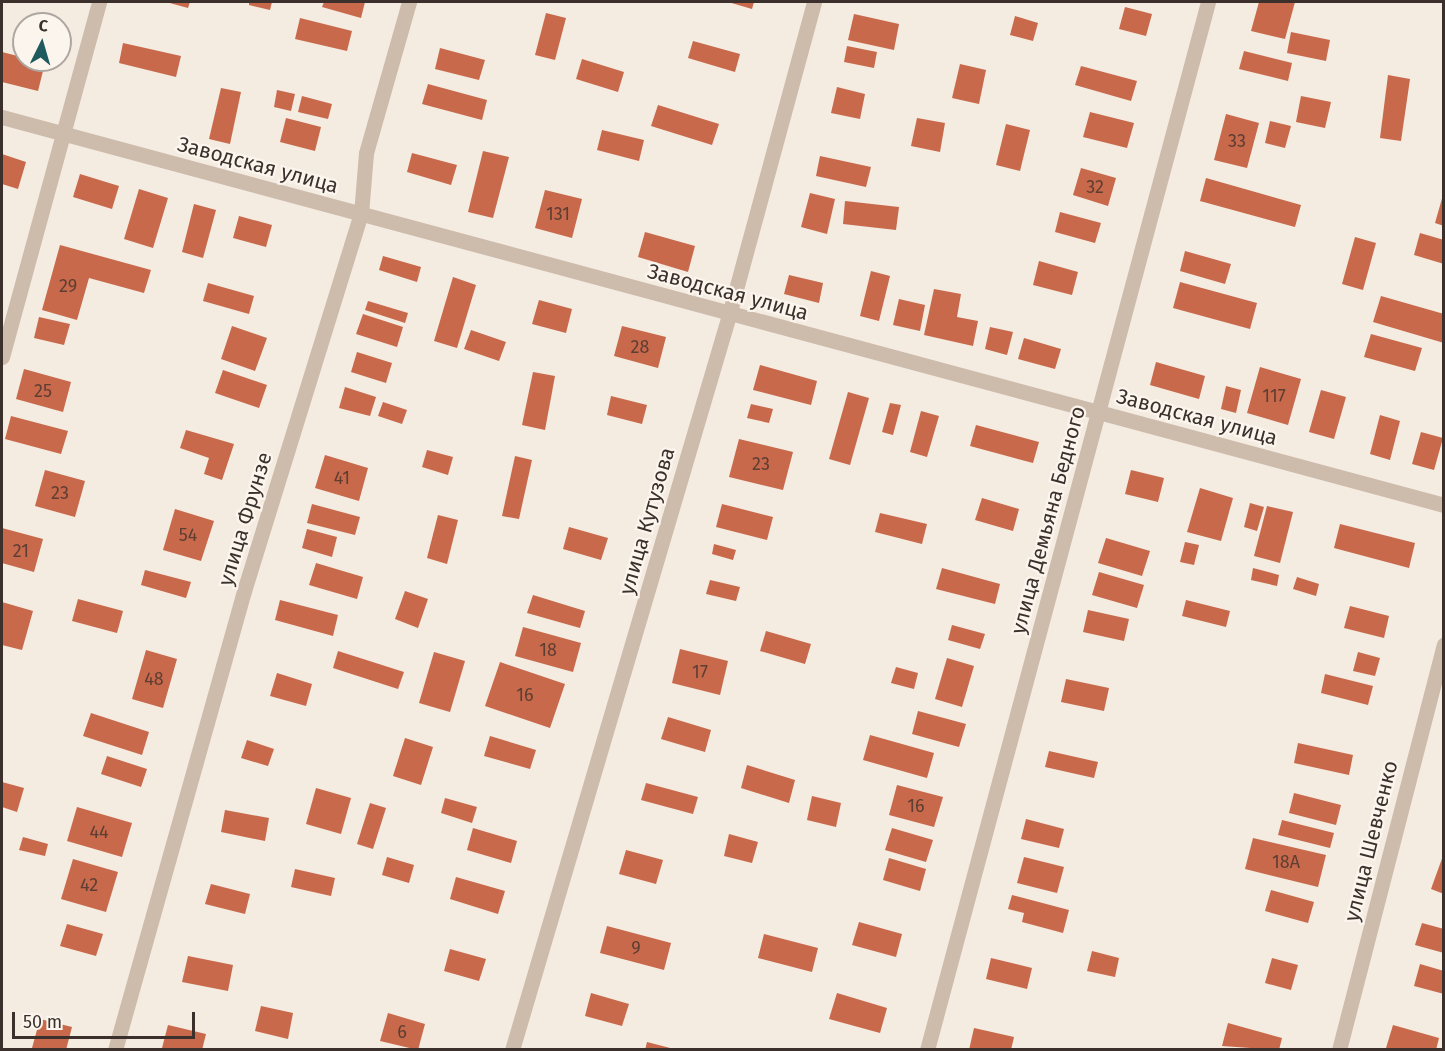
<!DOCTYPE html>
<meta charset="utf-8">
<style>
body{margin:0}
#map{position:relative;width:1445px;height:1051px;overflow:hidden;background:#f4ebe1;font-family:"Fira Sans",sans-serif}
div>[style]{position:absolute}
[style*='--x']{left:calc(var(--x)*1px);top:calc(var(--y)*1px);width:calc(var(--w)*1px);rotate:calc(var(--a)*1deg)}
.building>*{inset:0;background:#c8694b}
.street>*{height:15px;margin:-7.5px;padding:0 7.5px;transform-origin:7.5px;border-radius:7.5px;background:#cdbbac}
span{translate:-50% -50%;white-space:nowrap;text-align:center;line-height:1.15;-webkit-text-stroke:4.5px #fbf5ee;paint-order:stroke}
.number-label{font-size:18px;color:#5e3e33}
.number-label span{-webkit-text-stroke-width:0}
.street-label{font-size:21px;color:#3b302b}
.frame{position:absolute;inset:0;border:3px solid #3b302b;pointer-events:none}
.north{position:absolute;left:12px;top:12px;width:60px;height:60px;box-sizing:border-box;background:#fbf5ee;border:2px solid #aea6a0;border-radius:50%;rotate:5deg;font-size:16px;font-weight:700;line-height:24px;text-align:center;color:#3b302b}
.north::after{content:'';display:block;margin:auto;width:21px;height:27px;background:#1f5a5e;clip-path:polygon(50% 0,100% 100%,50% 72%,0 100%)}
.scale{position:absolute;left:12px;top:1012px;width:183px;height:27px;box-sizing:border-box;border:3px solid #3b302b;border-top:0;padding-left:8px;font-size:18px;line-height:21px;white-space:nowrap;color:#3b302b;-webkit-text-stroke:4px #fbf5ee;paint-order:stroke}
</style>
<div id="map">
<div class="building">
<i style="clip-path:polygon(166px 2px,190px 2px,188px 8px)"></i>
<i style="clip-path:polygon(249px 2px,272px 2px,270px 10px,249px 5px)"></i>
<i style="clip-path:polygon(324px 2px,365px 2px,361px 18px,322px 7px)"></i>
<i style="clip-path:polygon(728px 2px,754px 2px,752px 9px)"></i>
<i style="clip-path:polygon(1259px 2px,1295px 2px,1285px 39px,1251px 31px)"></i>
<i style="clip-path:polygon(1125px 7px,1152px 14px,1146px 36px,1119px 29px)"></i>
<i style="clip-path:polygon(546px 13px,566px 18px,555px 60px,535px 55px)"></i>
<i style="clip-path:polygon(854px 14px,899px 24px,894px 50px,848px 40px)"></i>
<i style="clip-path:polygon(1015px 16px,1038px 23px,1033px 41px,1010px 35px)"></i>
<i style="clip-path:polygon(300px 18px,352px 31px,347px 51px,295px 39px)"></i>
<i style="clip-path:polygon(1291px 32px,1330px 40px,1326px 61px,1287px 53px)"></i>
<i style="clip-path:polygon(693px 41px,740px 54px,735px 72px,688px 58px)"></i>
<i style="clip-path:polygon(123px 43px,181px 56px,176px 77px,119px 63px)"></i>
<i style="clip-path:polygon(847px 46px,877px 52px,874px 68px,844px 62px)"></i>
<i style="clip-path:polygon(440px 48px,485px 60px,479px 80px,435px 69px)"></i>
<i style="clip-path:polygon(1244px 51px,1292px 63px,1288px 81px,1239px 69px)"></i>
<i style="clip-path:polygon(2px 52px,45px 63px,38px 91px,2px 82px)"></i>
<i style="clip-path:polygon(582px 59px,624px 72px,618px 92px,576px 79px)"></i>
<i style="clip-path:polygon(960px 64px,986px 70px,979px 104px,952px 98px)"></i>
<i style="clip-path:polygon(1081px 66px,1137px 81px,1131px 101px,1075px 85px)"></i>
<i style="clip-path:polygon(1388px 75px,1410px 79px,1401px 141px,1380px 138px)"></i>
<i style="clip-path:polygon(428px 84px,487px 100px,482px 120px,422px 104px)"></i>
<i style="clip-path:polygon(837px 87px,865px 94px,860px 119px,831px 113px)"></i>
<i style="clip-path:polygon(221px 88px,241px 92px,230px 144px,209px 139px)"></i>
<i style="clip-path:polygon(277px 90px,295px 94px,291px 111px,274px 107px)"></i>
<i style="clip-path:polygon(302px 96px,332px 104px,328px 119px,298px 112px)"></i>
<i style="clip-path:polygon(1301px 96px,1331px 102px,1325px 128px,1296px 122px)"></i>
<i style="clip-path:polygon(658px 105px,719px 124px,712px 145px,651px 126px)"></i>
<i style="clip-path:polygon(1090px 112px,1134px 123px,1127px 148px,1083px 137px)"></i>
<i style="clip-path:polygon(1226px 114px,1259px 123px,1247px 168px,1214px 160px)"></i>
<i style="clip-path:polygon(286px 118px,321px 127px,315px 151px,280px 142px)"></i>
<i style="clip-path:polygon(917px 118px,945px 123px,940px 152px,911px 146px)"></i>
<i style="clip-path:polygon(1270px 121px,1291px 126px,1285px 148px,1265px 143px)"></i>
<i style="clip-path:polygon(1006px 124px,1030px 130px,1020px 171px,996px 165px)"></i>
<i style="clip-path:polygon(602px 130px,644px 140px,639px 161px,597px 150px)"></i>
<i style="clip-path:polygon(483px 151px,509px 157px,493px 218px,468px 212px)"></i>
<i style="clip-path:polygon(412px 153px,457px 165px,451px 185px,407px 172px)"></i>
<i style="clip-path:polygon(2px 154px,26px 162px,18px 189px,2px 184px)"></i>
<i style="clip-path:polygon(820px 156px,871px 167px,866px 187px,816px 176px)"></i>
<i style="clip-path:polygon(1081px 168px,1116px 178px,1108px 206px,1073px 195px)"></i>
<i style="clip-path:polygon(80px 174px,119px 186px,112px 209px,73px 197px)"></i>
<i style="clip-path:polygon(1206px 178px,1301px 205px,1295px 227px,1200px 201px)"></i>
<i style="clip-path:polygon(139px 189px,168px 198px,153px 248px,124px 239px)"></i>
<i style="clip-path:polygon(545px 190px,582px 199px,572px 238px,535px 228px)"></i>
<i style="clip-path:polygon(810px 193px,835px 199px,827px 234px,801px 227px)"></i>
<i style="clip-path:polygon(1443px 195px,1444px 195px,1444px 226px,1435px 223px)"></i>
<i style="clip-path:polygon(845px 201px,899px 207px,896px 230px,843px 224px)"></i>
<i style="clip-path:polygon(194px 204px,216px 210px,203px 258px,182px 252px)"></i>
<i style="clip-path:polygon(1060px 212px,1101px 223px,1095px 243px,1055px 232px)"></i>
<i style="clip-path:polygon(239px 216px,272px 225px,266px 247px,233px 238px)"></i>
<i style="clip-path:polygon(645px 232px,695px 246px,688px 272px,638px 257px)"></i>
<i style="clip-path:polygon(1420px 233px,1444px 240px,1444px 264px,1414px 255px)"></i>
<i style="clip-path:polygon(1355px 237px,1376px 243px,1363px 290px,1342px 284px)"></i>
<i style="clip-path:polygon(60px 245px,151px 270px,144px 293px,89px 278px,77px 320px,42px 310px)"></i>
<i style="clip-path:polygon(1185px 251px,1231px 264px,1225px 284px,1180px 271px)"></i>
<i style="clip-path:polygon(383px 256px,421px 267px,417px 282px,379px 270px)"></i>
<i style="clip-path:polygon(1039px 261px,1078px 272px,1072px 295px,1033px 285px)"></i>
<i style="clip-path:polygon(871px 271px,890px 276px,879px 321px,860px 316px)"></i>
<i style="clip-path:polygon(789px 275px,823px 283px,819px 303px,784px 294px)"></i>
<i style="clip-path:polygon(453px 277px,476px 285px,457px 348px,434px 341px)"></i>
<i style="clip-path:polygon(1180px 282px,1257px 303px,1250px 329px,1173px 308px)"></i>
<i style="clip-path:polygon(208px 283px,254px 296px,249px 314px,203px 301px)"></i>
<i style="clip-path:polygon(934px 289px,961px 294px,957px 317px,978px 321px,973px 346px,924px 335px)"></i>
<i style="clip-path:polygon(1381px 296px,1444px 314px,1444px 343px,1373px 322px)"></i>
<i style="clip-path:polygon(899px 299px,925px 305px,920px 331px,893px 325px)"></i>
<i style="clip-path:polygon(539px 300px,572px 309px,566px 333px,532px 324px)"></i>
<i style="clip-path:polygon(368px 301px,408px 313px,405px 323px,365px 310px)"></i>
<i style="clip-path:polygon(363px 314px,403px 327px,397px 347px,356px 334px)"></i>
<i style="clip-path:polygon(39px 317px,70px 324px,64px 345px,34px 338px)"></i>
<i style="clip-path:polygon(232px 326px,267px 338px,255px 371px,221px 359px)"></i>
<i style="clip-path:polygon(622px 326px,666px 337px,658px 368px,614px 356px)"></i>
<i style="clip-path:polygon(990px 327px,1013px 332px,1007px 355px,985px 349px)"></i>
<i style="clip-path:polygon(471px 330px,506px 342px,499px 361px,464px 349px)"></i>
<i style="clip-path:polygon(1371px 334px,1422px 348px,1415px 371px,1364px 357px)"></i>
<i style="clip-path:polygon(1024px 338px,1061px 349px,1055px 369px,1018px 359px)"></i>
<i style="clip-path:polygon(357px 352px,392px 363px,386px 383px,351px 372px)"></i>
<i style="clip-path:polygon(1156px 362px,1205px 376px,1199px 399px,1150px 385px)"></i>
<i style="clip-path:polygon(760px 365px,817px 381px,811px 405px,753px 390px)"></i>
<i style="clip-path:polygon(1260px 367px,1301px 379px,1288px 425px,1247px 413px)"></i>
<i style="clip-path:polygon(24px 369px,71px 382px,63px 412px,16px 399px)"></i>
<i style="clip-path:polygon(223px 370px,267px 385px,259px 408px,215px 393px)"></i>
<i style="clip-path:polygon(533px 372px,555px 376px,545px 430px,522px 425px)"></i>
<i style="clip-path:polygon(1226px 386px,1241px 390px,1236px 413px,1221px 409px)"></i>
<i style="clip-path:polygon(345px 387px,376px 397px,370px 416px,339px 408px)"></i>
<i style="clip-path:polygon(1321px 390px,1346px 397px,1334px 439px,1309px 432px)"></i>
<i style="clip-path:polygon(848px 392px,869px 398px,850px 465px,829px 459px)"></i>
<i style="clip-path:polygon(611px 396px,647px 405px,642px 424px,607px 415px)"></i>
<i style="clip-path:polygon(383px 402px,407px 410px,402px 424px,378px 416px)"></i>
<i style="clip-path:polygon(890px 403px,901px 405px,893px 435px,882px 432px)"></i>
<i style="clip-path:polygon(751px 404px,773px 409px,769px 423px,747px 418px)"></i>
<i style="clip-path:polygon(921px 411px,939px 416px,927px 457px,910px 452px)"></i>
<i style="clip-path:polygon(1380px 415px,1400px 421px,1390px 460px,1370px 454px)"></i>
<i style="clip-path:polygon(11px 416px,68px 431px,61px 454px,5px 439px)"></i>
<i style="clip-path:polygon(976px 425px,1039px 442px,1033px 463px,970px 446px)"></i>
<i style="clip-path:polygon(186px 430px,234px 444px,222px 480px,204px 474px,209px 458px,180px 448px)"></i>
<i style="clip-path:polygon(1421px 432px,1443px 438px,1434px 470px,1412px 464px)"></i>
<i style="clip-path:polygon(739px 439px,793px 452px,783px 490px,729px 477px)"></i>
<i style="clip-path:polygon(427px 450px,453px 457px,448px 475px,422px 467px)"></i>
<i style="clip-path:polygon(325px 455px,368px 468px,359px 501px,315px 488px)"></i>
<i style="clip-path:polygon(515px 456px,532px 460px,519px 519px,502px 516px)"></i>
<i style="clip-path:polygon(45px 470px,85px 481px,75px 517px,35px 506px)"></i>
<i style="clip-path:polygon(1131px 470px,1164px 478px,1158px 502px,1125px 494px)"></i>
<i style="clip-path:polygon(1200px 488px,1233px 498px,1221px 541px,1187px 532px)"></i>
<i style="clip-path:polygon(982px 498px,1019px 509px,1013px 531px,975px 520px)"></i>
<i style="clip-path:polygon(1250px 503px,1264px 507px,1257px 531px,1244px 527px)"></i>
<i style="clip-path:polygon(312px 504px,360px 517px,355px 535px,307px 523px)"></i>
<i style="clip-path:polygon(722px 504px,773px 517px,767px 540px,716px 527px)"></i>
<i style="clip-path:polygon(1267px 506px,1293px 512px,1280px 563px,1254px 556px)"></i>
<i style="clip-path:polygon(175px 509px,214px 521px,201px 561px,163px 550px)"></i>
<i style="clip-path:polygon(880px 513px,927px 524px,922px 544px,875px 532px)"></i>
<i style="clip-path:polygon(438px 515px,458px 520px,447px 564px,427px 558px)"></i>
<i style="clip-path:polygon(1340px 524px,1415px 543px,1409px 568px,1334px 548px)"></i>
<i style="clip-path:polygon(569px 527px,608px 538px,601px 560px,563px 549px)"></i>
<i style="clip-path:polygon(2px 528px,43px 539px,34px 572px,2px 563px)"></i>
<i style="clip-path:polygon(307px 529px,337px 537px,332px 557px,302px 548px)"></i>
<i style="clip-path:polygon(1106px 538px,1150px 551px,1142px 576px,1098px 563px)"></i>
<i style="clip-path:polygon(1185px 542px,1199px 545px,1194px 565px,1180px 562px)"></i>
<i style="clip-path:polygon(714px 544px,736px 550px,733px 560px,712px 554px)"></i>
<i style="clip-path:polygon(316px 563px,363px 577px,357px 599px,309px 585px)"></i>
<i style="clip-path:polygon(942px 568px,1000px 584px,995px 604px,936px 589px)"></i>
<i style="clip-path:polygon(1253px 568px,1279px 575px,1277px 586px,1251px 580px)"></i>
<i style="clip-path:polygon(145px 570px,191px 582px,186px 598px,141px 585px)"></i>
<i style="clip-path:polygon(1099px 572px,1144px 585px,1137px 608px,1092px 595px)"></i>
<i style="clip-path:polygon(1297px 577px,1319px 584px,1316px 596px,1293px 589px)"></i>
<i style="clip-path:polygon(710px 580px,740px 587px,736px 601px,706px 594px)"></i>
<i style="clip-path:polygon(405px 591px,428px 599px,418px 628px,395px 619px)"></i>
<i style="clip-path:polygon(533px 595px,585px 611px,580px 628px,527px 613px)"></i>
<i style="clip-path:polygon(78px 599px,123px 611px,117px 633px,72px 621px)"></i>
<i style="clip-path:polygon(280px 600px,338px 615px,333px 636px,275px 620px)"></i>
<i style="clip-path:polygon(1186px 600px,1230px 611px,1226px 627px,1182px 616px)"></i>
<i style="clip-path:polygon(2px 602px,33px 611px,22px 650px,2px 645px)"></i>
<i style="clip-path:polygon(1350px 606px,1389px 616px,1384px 638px,1344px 628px)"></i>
<i style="clip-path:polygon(1088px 610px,1129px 619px,1124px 641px,1083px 632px)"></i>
<i style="clip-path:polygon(952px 625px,985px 634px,980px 649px,948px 640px)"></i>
<i style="clip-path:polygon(523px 627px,581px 643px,573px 672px,515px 656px)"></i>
<i style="clip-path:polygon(766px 631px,811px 644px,805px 664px,760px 651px)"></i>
<i style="clip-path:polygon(680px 649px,728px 661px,720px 695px,672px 683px)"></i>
<i style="clip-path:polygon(146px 650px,177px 659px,163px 708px,132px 699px)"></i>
<i style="clip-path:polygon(338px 651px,404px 672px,398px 689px,333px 668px)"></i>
<i style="clip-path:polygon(434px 652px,465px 661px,450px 712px,419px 703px)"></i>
<i style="clip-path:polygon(1358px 652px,1380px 658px,1375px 676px,1353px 671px)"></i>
<i style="clip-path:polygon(947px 658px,974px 666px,962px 707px,935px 699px)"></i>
<i style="clip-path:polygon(500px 662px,565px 684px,550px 728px,485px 706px)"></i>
<i style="clip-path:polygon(896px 667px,918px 673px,914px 689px,891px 683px)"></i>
<i style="clip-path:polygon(277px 673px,312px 684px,306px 706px,270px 696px)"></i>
<i style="clip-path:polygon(1325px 674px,1373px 686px,1368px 705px,1321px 693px)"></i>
<i style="clip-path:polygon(1066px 679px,1109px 688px,1104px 711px,1061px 702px)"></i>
<i style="clip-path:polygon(918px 711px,966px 724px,959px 747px,912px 734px)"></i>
<i style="clip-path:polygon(91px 713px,149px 732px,142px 755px,83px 736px)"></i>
<i style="clip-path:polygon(668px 717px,711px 730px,705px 752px,661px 739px)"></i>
<i style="clip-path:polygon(870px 735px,934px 753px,927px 778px,863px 760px)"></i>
<i style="clip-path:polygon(490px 736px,536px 750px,530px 769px,484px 756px)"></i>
<i style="clip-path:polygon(405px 738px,433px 747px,421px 785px,393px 776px)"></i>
<i style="clip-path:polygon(247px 740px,274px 749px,268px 766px,241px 758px)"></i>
<i style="clip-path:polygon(1298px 743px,1353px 755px,1349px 775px,1294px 763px)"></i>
<i style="clip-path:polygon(1049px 751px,1098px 762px,1094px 778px,1045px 767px)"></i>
<i style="clip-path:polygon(107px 756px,147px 769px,141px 787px,101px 774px)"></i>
<i style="clip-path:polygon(747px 765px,795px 780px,789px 803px,741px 788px)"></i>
<i style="clip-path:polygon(2px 782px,24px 788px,17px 812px,2px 807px)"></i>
<i style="clip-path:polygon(646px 783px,698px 797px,693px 814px,641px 800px)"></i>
<i style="clip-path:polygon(897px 785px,943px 797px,934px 827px,889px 815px)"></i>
<i style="clip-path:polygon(316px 788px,351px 798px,341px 834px,306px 824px)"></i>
<i style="clip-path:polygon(1294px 793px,1341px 805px,1336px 825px,1289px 813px)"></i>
<i style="clip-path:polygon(812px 796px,841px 803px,836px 827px,807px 820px)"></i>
<i style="clip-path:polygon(445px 798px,477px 807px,472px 823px,441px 813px)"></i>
<i style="clip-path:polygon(370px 803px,386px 808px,373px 849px,357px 844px)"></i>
<i style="clip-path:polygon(77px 807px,132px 823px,122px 857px,67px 841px)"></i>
<i style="clip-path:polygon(225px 810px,269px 818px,265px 841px,221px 832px)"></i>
<i style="clip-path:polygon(1026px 819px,1064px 829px,1059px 848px,1021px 839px)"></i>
<i style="clip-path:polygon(1282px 820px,1334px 833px,1330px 848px,1278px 835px)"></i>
<i style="clip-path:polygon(473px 828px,517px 841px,511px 863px,467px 850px)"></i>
<i style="clip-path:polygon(892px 828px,933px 840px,926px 862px,885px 850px)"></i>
<i style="clip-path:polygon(729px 834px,758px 842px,752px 863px,724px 856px)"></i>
<i style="clip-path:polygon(23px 837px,48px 844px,45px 856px,19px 850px)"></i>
<i style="clip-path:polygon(1253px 838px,1326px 855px,1318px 887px,1245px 869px)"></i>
<i style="clip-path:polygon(626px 850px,663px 860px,656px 884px,619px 874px)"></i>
<i style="clip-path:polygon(1444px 853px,1444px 894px,1431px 889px)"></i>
<i style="clip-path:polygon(387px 857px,414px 865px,409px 883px,382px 875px)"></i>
<i style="clip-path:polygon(1024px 857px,1064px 867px,1057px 893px,1017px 883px)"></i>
<i style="clip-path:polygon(889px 858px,926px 869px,920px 891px,883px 880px)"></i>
<i style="clip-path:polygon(73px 859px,118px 872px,106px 912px,61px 899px)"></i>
<i style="clip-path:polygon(295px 869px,335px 878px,331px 896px,291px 887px)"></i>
<i style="clip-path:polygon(456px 877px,505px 891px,498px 914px,450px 899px)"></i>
<i style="clip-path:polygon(211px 884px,250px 894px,245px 914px,205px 904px)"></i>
<i style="clip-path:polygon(1271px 890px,1314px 902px,1308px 923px,1265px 911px)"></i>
<i style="clip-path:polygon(1012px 895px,1069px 910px,1063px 933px,1022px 922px,1024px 913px,1008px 909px)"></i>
<i style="clip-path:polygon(859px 922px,902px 934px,896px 957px,852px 945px)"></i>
<i style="clip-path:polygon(1422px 923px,1444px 929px,1444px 953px,1415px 945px)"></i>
<i style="clip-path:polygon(67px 924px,103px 934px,96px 956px,60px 946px)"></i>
<i style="clip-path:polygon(607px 926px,671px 943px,664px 970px,600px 953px)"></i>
<i style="clip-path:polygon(764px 934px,818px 948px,812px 972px,758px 958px)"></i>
<i style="clip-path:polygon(450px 949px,486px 959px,479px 981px,444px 971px)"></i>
<i style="clip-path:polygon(1092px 951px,1119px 958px,1115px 977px,1087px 971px)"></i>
<i style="clip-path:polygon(188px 956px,233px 965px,228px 991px,182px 982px)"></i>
<i style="clip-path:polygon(991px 958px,1032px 968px,1027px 989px,986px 979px)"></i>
<i style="clip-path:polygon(1272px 958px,1298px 965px,1291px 990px,1265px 983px)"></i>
<i style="clip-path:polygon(1420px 964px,1444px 971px,1444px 994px,1414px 986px)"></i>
<i style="clip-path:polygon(591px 993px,629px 1004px,622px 1026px,585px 1016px)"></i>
<i style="clip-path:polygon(837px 993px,887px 1008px,880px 1033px,829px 1019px)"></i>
<i style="clip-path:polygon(261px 1006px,293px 1013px,288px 1039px,255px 1031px)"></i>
<i style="clip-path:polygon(388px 1013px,425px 1024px,418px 1050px,380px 1041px)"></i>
<i style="clip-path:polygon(40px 1019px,72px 1027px,66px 1050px,32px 1048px)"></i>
<i style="clip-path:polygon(1228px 1023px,1282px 1038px,1279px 1050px,1222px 1046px)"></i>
<i style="clip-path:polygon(168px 1025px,206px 1034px,202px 1050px,162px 1048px)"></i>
<i style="clip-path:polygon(1393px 1025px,1439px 1038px,1436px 1050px,1386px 1048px)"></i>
<i style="clip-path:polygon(974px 1028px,1014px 1037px,1011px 1050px,969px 1050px)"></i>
<i style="clip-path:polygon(647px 1042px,674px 1049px,674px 1050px,645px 1050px)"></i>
</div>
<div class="street">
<i style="--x:2;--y:117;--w:1493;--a:15.06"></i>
<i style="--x:2;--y:357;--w:368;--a:-74.7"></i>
<i style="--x:115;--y:1050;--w:477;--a:-74.3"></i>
<i style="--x:244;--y:591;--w:395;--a:-72.8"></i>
<i style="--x:361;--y:214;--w:61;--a:-85.3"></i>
<i style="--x:366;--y:153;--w:157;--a:-74.1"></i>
<i style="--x:512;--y:1050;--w:766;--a:-73.55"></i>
<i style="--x:729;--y:315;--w:324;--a:-74.8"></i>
<i style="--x:927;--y:1050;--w:1085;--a:-74.99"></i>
<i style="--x:1339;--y:1050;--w:419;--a:-75.5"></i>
</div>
<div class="number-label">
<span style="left:1237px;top:141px">33</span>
<span style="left:1095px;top:187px">32</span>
<span style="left:558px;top:214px">131</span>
<span style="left:68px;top:286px">29</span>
<span style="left:640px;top:347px">28</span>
<span style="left:43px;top:391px">25</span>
<span style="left:1274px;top:396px">117</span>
<span style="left:761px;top:464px">23</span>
<span style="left:342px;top:478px">41</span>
<span style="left:60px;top:493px">23</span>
<span style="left:188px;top:535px">54</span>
<span style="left:21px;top:551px">21</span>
<span style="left:548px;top:650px">18</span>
<span style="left:700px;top:672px">17</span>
<span style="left:154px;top:679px">48</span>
<span style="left:525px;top:695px">16</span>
<span style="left:916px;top:806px">16</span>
<span style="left:99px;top:832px">44</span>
<span style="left:1286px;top:862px">18А</span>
<span style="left:89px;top:885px">42</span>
<span style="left:636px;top:948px">9</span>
<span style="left:402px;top:1032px">6</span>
</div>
<div class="street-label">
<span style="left:258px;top:165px;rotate:15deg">Заводская улица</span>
<span style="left:728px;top:292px;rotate:15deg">Заводская улица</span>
<span style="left:1197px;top:417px;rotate:15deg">Заводская улица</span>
<span style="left:245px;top:519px;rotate:-73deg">улица Фрунзе</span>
<span style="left:1048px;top:520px;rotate:-75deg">улица Демьяна Бедного</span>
<span style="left:647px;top:521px;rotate:-74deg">улица Кутузова</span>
<span style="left:1371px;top:841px;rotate:-76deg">улица Шевченко</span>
</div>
<div class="frame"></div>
<div class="north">С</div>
<div class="scale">50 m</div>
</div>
